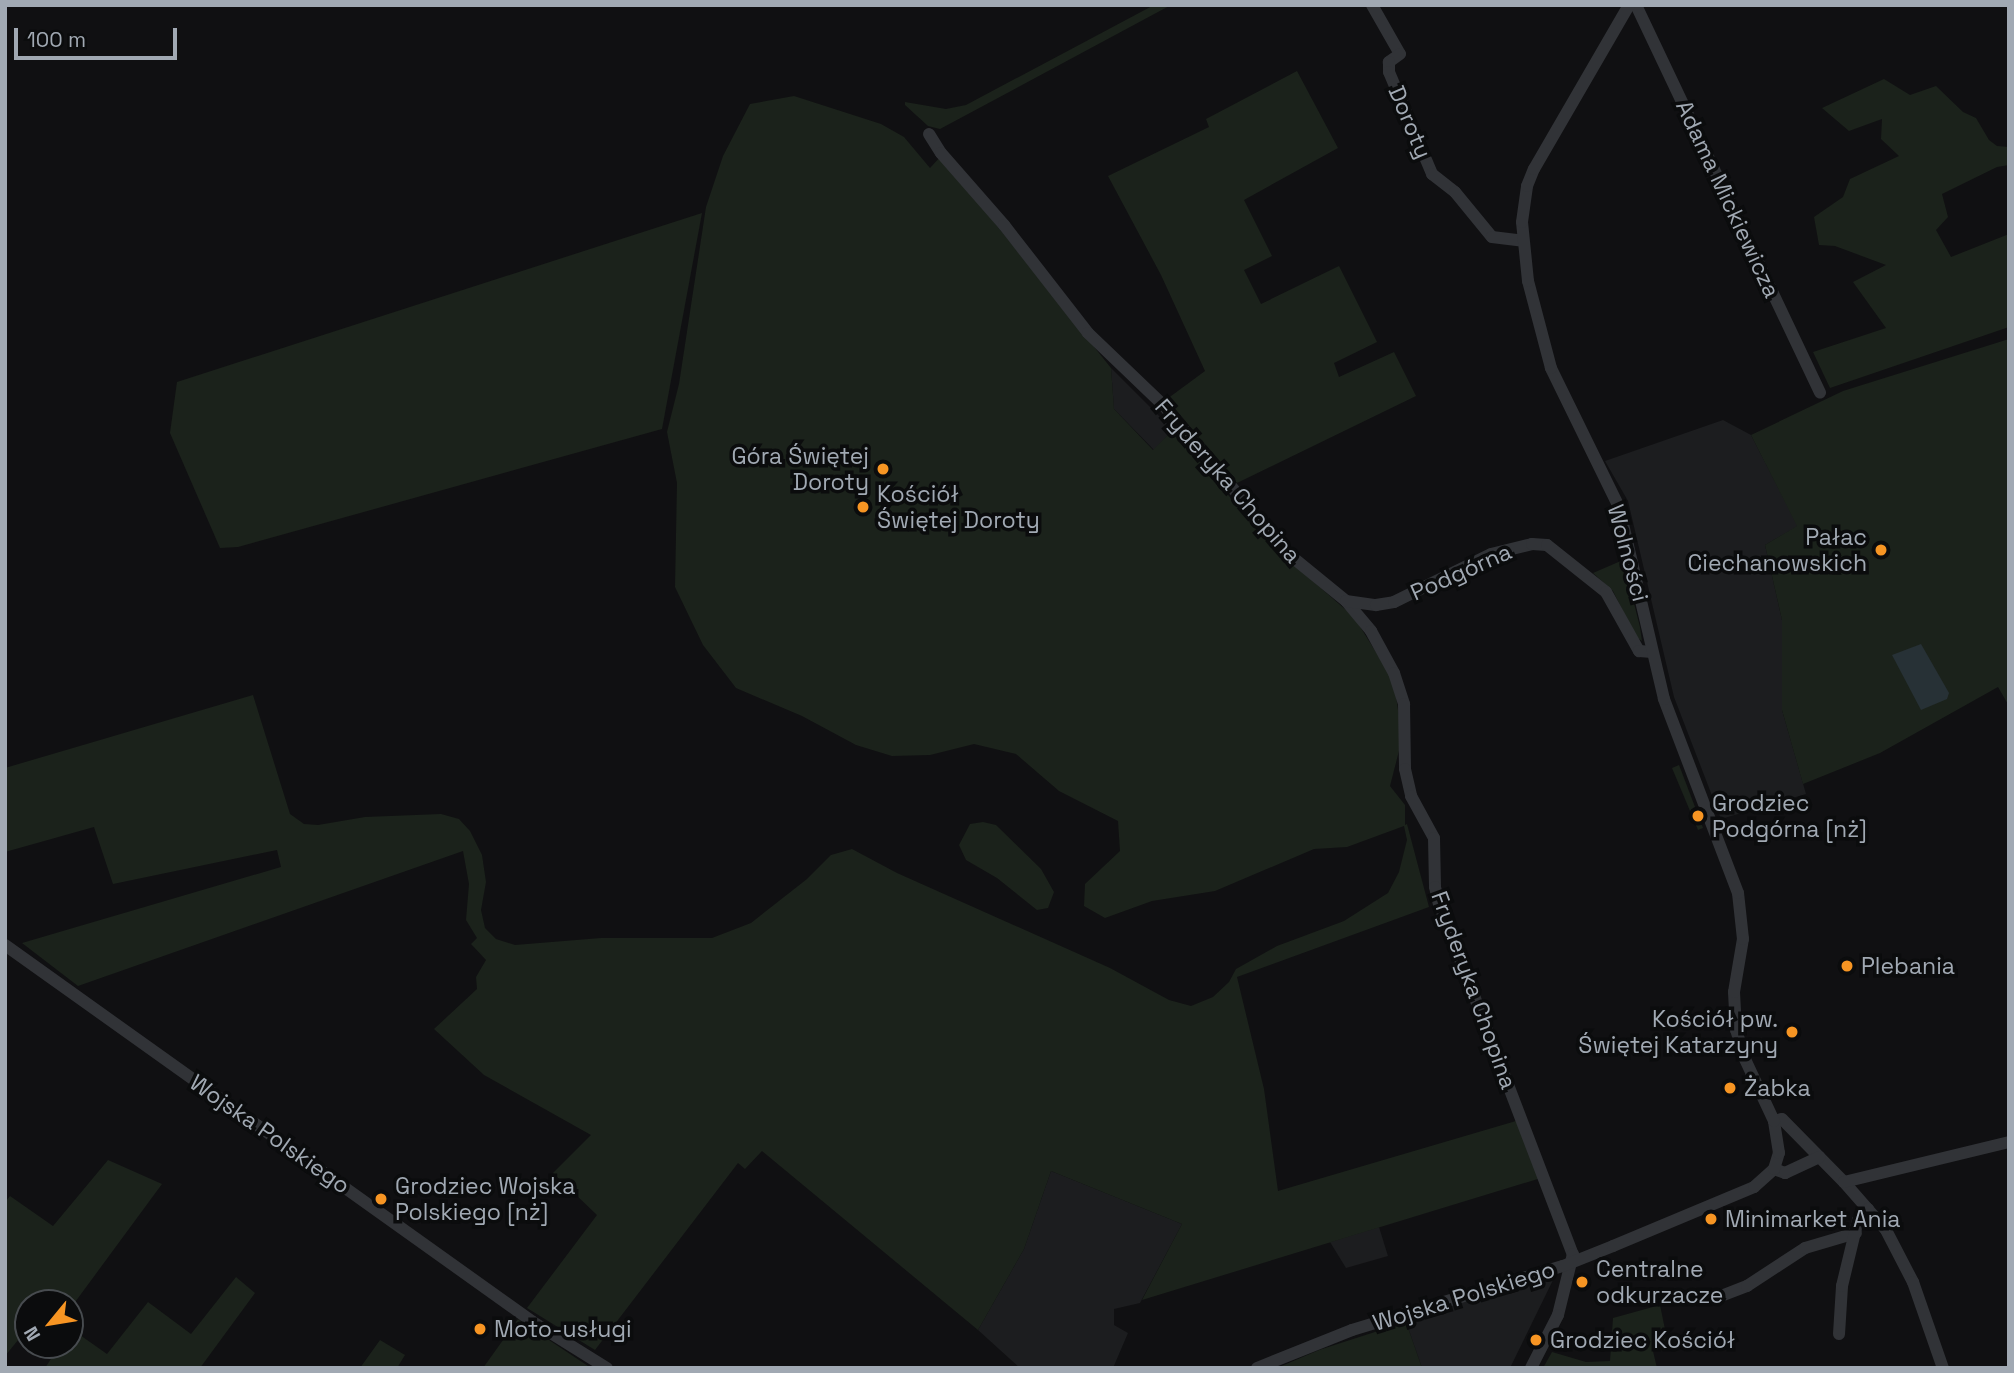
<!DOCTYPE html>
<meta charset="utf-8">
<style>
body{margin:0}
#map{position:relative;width:2014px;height:1373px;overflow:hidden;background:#101012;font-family:"Space Grotesk",sans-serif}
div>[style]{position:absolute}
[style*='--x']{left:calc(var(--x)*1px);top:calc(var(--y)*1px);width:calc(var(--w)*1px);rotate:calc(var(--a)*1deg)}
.built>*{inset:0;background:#1c1d1f}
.green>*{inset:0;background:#1b221b}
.water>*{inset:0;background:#273136}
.minor>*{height:12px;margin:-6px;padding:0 6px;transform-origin:6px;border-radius:6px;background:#313337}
.dots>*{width:19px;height:19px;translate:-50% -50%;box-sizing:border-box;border:4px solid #0b0c0d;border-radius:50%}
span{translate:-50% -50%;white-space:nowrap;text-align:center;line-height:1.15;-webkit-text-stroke:7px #0b0c0d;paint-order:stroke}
.street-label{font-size:23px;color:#a1a9b3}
.poi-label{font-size:23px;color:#a1a9b3}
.right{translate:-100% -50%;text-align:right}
.left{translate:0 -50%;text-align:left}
.frame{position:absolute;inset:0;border:7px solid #a1a9b3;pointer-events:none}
.north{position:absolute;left:14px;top:1289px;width:70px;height:70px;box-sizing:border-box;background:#0b0c0d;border:2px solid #474b4f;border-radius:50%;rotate:240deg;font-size:19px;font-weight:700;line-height:28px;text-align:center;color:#a1a9b3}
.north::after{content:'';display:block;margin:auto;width:24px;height:32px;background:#f79523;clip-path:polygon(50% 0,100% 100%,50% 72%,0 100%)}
.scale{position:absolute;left:14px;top:28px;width:163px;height:32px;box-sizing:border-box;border:4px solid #a1a9b3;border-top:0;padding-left:9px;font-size:21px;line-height:24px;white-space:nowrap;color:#a1a9b3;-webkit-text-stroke:5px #0b0c0d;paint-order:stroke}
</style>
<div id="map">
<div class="built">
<i style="clip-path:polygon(1111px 368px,1173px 430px,1154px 450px,1114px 409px)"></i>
<i style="clip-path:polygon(1723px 420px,1751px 435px,1798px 526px,1765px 545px,1782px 620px,1782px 710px,1806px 794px,1721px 819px,1674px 697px,1628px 501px,1605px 461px)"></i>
<i style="clip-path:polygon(1051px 1171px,1182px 1224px,1140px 1303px,1114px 1309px,1114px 1325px,1128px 1333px,1113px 1368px,1020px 1368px,978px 1330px,1024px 1249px)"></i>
<i style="clip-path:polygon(1379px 1227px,1388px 1256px,1346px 1268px,1330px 1242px)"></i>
<i style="clip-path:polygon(1554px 1278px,1510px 1368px,1422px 1368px,1406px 1322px,1463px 1302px)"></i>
</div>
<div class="green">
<i style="clip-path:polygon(1154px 5px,1171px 5px,940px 129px,928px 126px,905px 105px,905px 102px,946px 109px,966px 105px)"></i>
<i style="clip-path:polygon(1297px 71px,1338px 148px,1244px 200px,1272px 256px,1244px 270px,1261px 304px,1339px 266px,1377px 342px,1334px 363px,1339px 377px,1394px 352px,1416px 396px,1237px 483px,1167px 399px,1205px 371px,1161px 275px,1108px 176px,1209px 127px,1206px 119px)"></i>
<i style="clip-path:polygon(1884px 79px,1910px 95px,1936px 86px,1963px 112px,1976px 118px,1989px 140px,1997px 146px,2009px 147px,2009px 165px,1997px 167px,1942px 194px,1948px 217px,1936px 230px,1951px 257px,2009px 234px,2009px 327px,1830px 388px,1813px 352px,1886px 328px,1853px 282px,1886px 265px,1835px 246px,1819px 245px,1814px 217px,1843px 197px,1850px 179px,1899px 156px,1881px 139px,1882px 119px,1849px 131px,1822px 108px)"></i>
<i style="clip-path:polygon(794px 96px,881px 124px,904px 137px,930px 168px,941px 156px,1111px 368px,1114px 409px,1153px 450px,1173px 430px,1268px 542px,1354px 617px,1394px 681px,1402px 739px,1390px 786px,1405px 805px,1405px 825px,1407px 824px,1429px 907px,1237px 977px,1264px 1089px,1278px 1191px,1516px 1121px,1541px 1178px,1142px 1300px,1182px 1224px,1051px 1171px,1024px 1249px,978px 1330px,762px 1151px,745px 1169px,738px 1163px,595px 1350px,527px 1308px,597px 1215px,553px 1173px,591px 1135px,484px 1075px,434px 1029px,477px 989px,476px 977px,486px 960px,471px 944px,477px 938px,466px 920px,469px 884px,463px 851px,78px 986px,22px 943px,281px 867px,277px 850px,113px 884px,94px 827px,5px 852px,5px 768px,253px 695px,290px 814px,304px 824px,318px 825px,365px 817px,441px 814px,459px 819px,470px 831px,482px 855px,486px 882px,481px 910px,485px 928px,496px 939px,515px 945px,601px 938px,712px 938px,751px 923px,807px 879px,831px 855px,852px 849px,897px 873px,1110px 968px,1169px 1000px,1191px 1006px,1213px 997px,1229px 982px,1236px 969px,1277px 946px,1344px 921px,1388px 893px,1399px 872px,1407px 840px,1404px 826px,1347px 847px,1314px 849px,1215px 891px,1152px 901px,1105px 918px,1084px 906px,1085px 884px,1120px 851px,1118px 821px,1059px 791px,1016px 754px,974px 744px,930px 755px,892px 756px,856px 745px,802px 716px,736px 688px,703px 645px,675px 587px,677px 483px,667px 432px,679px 384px,706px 207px,723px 156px,750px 104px)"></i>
<i style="clip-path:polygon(702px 213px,662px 429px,238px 547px,220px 548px,170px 433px,177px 382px)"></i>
<i style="clip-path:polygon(2009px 339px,2009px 706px,1998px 687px,1880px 753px,1803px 784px,1782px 710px,1782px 620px,1765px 545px,1797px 526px,1751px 435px,1843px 391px)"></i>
<i style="clip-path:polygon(1623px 560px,1640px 627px,1642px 641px,1636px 637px,1613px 591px,1593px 573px)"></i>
<i style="clip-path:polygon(1679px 765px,1703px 828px,1698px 830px,1672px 768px)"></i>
<i style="clip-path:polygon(983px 822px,996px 825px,1041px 869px,1054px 892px,1048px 908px,1037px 910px,997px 878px,966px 860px,959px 845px,970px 824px)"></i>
<i style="clip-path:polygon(108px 1160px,162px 1184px,70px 1309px,70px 1303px,28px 1303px,28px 1328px,5px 1356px,5px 1202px,10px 1196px,53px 1226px)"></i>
<i style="clip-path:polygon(236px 1277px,255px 1293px,200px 1368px,45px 1368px,60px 1345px,70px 1345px,70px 1328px,107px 1354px,148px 1302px,191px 1334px)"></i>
<i style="clip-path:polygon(1660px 1305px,1668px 1344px,1653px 1351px,1657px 1368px,1543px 1368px,1552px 1352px,1586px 1362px,1610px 1361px,1613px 1318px)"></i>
<i style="clip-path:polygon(518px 1319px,519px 1320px,588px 1366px,483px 1368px)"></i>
<i style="clip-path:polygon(1406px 1322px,1422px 1368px,1277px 1368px,1319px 1350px)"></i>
<i style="clip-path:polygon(380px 1340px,405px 1355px,397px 1368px,360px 1368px)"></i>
</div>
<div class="water">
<i style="clip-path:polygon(1921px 644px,1949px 693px,1947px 699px,1921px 710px,1892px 655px)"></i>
</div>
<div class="minor">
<i style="--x:1372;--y:5;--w:56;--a:60.3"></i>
<i style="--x:1400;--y:54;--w:14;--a:144"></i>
<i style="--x:1389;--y:62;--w:10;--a:90"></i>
<i style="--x:1389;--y:72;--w:111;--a:67.1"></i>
<i style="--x:1432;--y:174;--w:29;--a:38"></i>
<i style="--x:1455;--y:192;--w:58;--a:50.6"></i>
<i style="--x:1492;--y:237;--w:31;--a:7"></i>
<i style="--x:1636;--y:5;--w:429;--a:64.6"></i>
<i style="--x:929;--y:134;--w:22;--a:58"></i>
<i style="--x:941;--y:153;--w:96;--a:48.8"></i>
<i style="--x:1004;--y:225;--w:137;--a:52.1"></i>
<i style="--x:1088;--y:333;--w:105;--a:43.8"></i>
<i style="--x:1164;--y:406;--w:190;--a:50.1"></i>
<i style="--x:1286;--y:552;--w:77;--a:39.2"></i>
<i style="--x:1346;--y:601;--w:39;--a:50"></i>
<i style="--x:1371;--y:631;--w:48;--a:61.3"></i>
<i style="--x:1394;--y:673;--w:33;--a:72"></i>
<i style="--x:1404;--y:704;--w:65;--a:89.1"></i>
<i style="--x:1405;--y:769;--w:28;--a:77"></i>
<i style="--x:1411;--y:796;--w:48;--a:61.3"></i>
<i style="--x:1434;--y:838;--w:49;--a:88.8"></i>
<i style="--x:1435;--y:887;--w:17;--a:77"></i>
<i style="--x:1439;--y:904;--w:375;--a:69.1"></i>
<i style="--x:1573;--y:1254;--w:63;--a:103.8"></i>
<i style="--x:1558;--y:1315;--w:59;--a:117"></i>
<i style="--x:1346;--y:601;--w:30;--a:8"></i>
<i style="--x:1376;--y:605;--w:18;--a:-9"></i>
<i style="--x:1394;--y:602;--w:108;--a:-26.3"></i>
<i style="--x:1491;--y:554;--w:42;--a:-13.7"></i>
<i style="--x:1532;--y:544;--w:15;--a:4"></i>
<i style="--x:1547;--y:545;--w:75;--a:38.5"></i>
<i style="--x:1606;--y:592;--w:68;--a:60.8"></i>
<i style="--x:1639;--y:651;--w:13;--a:4"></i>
<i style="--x:5;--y:945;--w:649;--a:35.53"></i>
<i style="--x:533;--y:1322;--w:87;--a:31.9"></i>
<i style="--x:1774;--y:1121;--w:8;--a:-14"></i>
<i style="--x:1782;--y:1119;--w:88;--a:45.5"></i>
<i style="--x:1844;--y:1182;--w:64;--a:48.8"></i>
<i style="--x:1886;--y:1230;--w:59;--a:62.6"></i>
<i style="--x:1913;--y:1282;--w:91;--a:70.8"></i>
<i style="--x:1774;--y:1169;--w:12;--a:20"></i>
<i style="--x:1785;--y:1173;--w:38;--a:-25"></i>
<i style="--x:1844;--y:1182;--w:170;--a:-13.6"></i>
<i style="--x:1721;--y:1296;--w:28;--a:-21"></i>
<i style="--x:1747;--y:1286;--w:69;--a:-33.2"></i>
<i style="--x:1805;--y:1248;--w:53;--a:-16.4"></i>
<i style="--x:1839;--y:1334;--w:48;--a:-86.4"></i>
<i style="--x:1842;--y:1286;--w:68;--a:-76.4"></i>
<i style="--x:1858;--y:1220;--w:15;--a:-48"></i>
<i style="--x:1257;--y:1368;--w:102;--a:-21.8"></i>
<i style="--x:1352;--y:1330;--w:220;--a:-16.9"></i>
<i style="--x:1563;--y:1266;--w:54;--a:-21.8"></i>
<i style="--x:1613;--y:1246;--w:153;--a:-22.7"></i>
<i style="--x:1754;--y:1187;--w:27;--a:-42"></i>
<i style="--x:1774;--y:1169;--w:17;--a:-73"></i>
<i style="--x:1779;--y:1153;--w:32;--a:-99"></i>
<i style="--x:1774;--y:1121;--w:68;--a:-115.1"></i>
<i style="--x:1745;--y:1059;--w:30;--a:-107"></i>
<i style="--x:1736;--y:1030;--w:38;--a:-93"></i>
<i style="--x:1734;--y:992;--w:54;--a:-80.4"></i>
<i style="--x:1743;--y:939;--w:46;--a:-96.2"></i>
<i style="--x:1738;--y:893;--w:208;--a:-110.9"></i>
<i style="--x:1664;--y:699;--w:197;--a:-103.2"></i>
<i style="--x:1619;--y:507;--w:155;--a:-116.1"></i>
<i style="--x:1551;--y:368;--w:90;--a:-104.8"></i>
<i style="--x:1528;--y:281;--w:59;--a:-95.8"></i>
<i style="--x:1522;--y:222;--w:36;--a:-82"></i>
<i style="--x:1527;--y:186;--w:18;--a:-68"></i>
<i style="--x:1534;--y:169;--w:190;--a:-59.9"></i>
</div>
<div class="dots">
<i style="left:883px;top:469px;background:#f79523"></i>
<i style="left:863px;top:507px;background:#f79523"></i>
<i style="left:1881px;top:550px;background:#f79523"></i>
<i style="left:1698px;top:816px;background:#f79523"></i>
<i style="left:1847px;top:966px;background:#f79523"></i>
<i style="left:1792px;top:1032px;background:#f79523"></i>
<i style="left:1730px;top:1088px;background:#f79523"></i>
<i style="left:381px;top:1199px;background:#f79523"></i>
<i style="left:1711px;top:1219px;background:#f79523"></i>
<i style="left:1582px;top:1282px;background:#f79523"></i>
<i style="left:480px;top:1329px;background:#f79523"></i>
<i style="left:1536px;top:1340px;background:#f79523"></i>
</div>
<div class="street-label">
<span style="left:1410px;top:122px;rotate:67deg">Doroty</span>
<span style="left:1728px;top:199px;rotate:65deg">Adama Mickiewicza</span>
<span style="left:1228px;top:481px;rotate:49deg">Fryderyka Chopina</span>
<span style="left:1628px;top:553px;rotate:75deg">Wolności</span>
<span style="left:1461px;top:572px;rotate:-24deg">Podgórna</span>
<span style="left:1474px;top:990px;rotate:70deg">Fryderyka Chopina</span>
<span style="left:270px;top:1134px;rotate:35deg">Wojska Polskiego</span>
<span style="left:1464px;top:1296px;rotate:-17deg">Wojska Polskiego</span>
</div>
<div class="poi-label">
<span class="right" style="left:869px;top:469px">Góra Świętej<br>Doroty</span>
<span class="left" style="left:877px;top:507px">Kościół<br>Świętej Doroty</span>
<span class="right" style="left:1867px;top:550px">Pałac<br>Ciechanowskich</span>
<span class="left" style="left:1712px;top:816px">Grodziec<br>Podgórna [nż]</span>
<span class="left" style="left:1861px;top:966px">Plebania</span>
<span class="right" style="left:1778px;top:1032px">Kościół pw.<br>Świętej Katarzyny</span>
<span class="left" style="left:1744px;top:1088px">Żabka</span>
<span class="left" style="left:395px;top:1199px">Grodziec Wojska<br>Polskiego [nż]</span>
<span class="left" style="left:1725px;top:1219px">Minimarket Ania</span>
<span class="left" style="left:1596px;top:1282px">Centralne<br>odkurzacze</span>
<span class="left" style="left:494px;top:1329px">Moto-usługi</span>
<span class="left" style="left:1550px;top:1340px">Grodziec Kościół</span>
</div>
<div class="frame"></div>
<div class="north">N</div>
<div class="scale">100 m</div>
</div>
